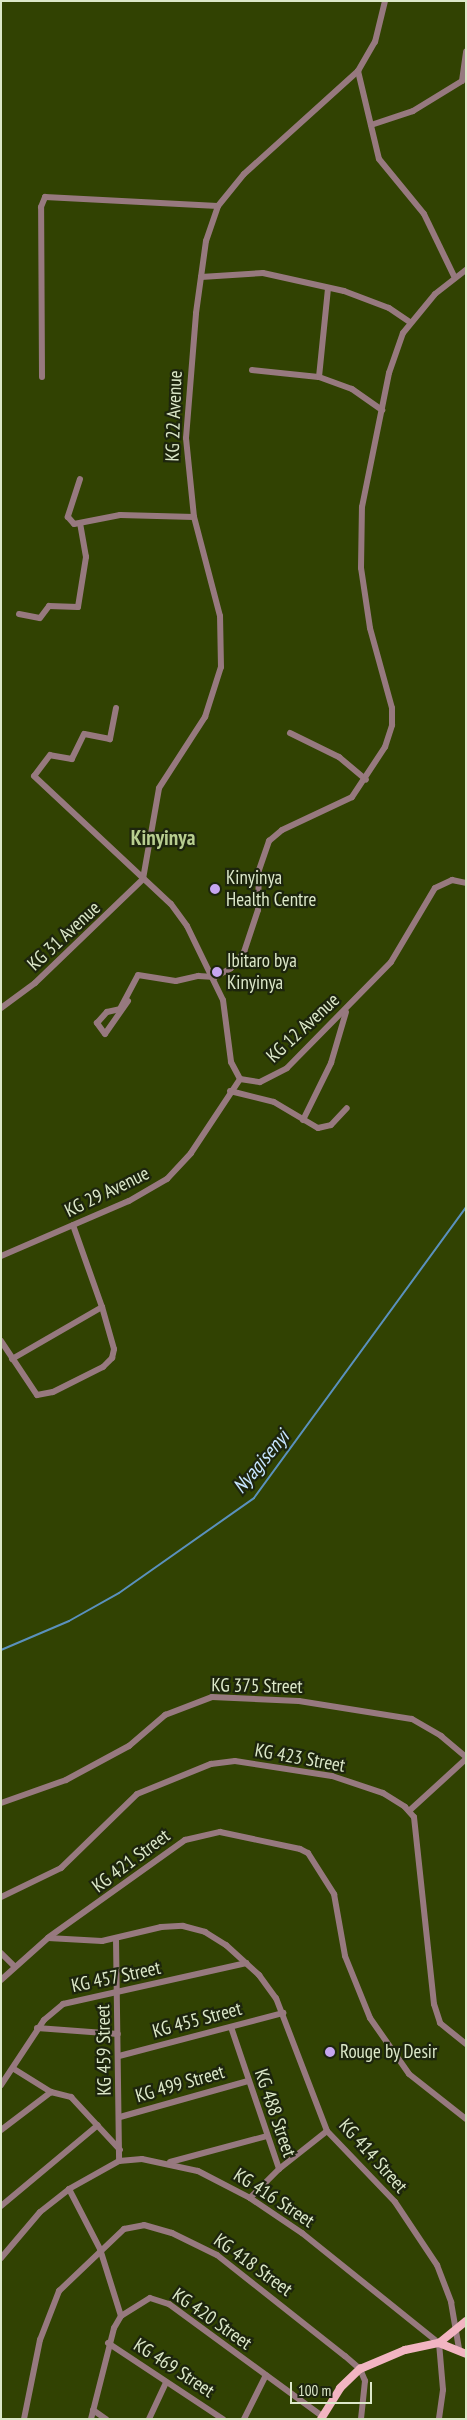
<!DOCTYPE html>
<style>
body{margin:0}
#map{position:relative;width:467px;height:2420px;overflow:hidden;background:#314202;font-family:"PT Sans Narrow",sans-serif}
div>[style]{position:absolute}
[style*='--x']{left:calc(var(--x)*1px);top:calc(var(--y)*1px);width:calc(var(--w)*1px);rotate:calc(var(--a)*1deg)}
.stream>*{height:2px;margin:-1px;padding:0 1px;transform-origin:1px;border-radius:1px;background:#5a91bd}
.minor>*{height:6px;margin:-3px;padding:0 3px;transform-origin:3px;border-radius:3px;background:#97797f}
.major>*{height:8px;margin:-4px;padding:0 4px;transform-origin:4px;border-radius:4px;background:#f2b5c2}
.dots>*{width:14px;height:14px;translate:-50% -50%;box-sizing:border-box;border:2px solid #1d250d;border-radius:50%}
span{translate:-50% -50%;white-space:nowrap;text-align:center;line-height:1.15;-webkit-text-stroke:4.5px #1d250d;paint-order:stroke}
.street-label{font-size:19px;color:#dce8c9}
.poi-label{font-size:19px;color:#dce8c9}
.left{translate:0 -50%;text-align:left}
.water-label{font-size:20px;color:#c7e5ff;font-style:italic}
.quarter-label{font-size:21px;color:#b8ce90;font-weight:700}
.frame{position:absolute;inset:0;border:2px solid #dce8c9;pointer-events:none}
.scale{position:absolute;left:290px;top:2382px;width:82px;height:22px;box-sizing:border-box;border:2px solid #dce8c9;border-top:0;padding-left:6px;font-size:15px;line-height:18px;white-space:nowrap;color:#dce8c9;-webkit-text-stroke:4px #1d250d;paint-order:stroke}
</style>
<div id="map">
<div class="stream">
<i style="--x:1;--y:1650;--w:74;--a:-23.1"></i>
<i style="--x:69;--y:1621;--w:57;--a:-29.2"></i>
<i style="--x:119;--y:1593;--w:165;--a:-35.1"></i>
<i style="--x:254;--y:1498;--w:360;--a:-53.9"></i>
</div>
<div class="minor">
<i style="--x:358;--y:71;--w:90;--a:76.6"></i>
<i style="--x:379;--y:159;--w:71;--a:50.7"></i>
<i style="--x:424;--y:214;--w:69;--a:64.2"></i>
<i style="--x:371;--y:125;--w:44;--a:-18.4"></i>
<i style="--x:413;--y:111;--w:57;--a:-31.5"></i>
<i style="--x:462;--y:81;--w:30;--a:-82"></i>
<i style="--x:201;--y:277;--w:62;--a:-3.7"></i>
<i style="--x:263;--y:273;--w:83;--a:12.5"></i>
<i style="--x:344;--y:291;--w:48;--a:20.7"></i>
<i style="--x:389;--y:308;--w:25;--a:34"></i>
<i style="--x:252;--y:370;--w:67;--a:6"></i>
<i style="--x:319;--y:377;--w:35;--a:20"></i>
<i style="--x:352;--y:389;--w:37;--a:35"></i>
<i style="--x:42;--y:377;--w:170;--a:-90.3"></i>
<i style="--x:41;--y:207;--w:11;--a:-68"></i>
<i style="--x:45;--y:197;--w:173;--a:3"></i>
<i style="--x:319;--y:377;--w:89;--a:-84.2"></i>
<i style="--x:80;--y:479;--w:40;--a:108"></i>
<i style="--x:68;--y:517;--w:9;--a:49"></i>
<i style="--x:74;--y:524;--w:47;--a:-11.1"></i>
<i style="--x:120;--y:515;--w:74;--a:1.5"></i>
<i style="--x:19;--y:614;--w:21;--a:11"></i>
<i style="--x:40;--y:618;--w:15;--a:-53"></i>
<i style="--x:49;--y:606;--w:29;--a:2"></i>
<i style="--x:78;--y:607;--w:51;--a:-80.9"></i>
<i style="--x:86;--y:557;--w:34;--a:-100"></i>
<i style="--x:116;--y:708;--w:32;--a:101"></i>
<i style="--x:110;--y:739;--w:26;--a:-169"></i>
<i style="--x:84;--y:734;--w:28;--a:116"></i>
<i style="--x:72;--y:759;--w:22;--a:-170"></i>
<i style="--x:50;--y:755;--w:26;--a:127"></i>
<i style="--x:34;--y:776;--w:187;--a:43.1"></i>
<i style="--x:171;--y:904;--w:27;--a:54"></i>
<i style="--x:187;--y:926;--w:82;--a:64.1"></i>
<i style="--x:223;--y:1000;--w:63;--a:82.6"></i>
<i style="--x:231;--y:1062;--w:19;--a:62"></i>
<i style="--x:240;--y:1079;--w:20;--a:9"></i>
<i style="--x:260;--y:1082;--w:30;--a:-27"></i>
<i style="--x:287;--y:1068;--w:148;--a:-45.5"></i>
<i style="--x:391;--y:962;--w:86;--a:-59.3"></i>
<i style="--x:435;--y:888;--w:19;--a:-25"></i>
<i style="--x:452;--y:880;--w:14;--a:12"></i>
<i style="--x:290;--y:733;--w:55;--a:26.1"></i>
<i style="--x:339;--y:757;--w:35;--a:40"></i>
<i style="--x:143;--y:879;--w:92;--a:-80"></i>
<i style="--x:159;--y:788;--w:85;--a:-57.1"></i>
<i style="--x:205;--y:717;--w:52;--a:-72.3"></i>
<i style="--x:221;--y:667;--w:51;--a:-91.1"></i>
<i style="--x:220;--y:616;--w:102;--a:-104.7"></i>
<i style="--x:194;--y:517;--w:79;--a:-95.8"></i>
<i style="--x:186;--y:438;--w:125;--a:-85.4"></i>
<i style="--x:196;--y:313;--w:73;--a:-82.1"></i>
<i style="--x:206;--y:241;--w:37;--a:-71"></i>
<i style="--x:218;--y:206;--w:41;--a:-50.9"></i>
<i style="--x:244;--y:174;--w:154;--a:-42.1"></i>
<i style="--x:358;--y:71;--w:34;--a:-60"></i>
<i style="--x:375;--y:42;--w:42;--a:-76.3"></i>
<i style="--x:128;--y:1001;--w:40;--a:124.9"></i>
<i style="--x:105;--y:1034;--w:14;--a:-126"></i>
<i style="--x:97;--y:1023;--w:15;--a:-48"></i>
<i style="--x:107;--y:1012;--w:13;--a:-13"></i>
<i style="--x:120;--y:1009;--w:38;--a:-62"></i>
<i style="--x:138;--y:975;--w:38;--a:9"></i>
<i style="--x:176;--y:981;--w:23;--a:-13"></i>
<i style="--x:198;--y:976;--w:17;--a:3"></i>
<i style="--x:215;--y:977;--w:18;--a:-29"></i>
<i style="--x:231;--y:968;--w:21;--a:-51"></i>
<i style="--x:244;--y:952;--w:44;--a:-71.6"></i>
<i style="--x:258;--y:910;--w:40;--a:-88.6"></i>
<i style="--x:259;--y:870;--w:31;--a:-71"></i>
<i style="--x:269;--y:841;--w:17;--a:-40"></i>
<i style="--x:282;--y:830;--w:77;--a:-25.2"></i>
<i style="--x:352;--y:797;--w:60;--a:-56.6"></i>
<i style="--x:385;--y:747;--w:23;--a:-72"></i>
<i style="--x:392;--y:725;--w:17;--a:-90"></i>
<i style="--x:392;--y:708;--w:83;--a:-105.4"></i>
<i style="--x:370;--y:628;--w:61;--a:-98.5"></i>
<i style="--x:361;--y:568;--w:61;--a:-89.1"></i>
<i style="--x:362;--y:507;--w:137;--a:-78.6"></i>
<i style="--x:389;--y:373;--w:42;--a:-70.7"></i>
<i style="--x:403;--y:333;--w:50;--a:-50.6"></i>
<i style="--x:435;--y:294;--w:39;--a:-38"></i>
<i style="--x:1;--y:1008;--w:42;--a:-36.3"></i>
<i style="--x:35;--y:983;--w:150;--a:-43.9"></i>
<i style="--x:230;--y:1091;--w:45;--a:14"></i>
<i style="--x:274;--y:1102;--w:51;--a:30.6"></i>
<i style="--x:318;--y:1128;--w:13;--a:-13"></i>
<i style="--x:331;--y:1125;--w:23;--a:-47"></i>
<i style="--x:303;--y:1120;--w:64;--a:-63.8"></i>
<i style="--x:331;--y:1063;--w:53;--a:-73.6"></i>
<i style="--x:1;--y:1256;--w:139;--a:-23.3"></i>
<i style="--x:129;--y:1201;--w:44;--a:-30.1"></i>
<i style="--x:167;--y:1179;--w:35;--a:-47"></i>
<i style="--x:191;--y:1153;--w:89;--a:-56.5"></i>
<i style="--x:1;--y:1341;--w:65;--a:56.3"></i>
<i style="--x:37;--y:1395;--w:16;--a:-11"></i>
<i style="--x:53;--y:1392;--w:56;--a:-26.6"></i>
<i style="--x:103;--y:1367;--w:13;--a:-45"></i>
<i style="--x:112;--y:1358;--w:9;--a:-77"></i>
<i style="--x:114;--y:1349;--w:44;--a:-105.9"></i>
<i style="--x:102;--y:1307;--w:87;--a:-109.5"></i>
<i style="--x:12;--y:1359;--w:104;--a:-30"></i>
<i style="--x:1;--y:1803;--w:69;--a:-19.5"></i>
<i style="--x:66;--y:1780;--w:72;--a:-28.4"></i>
<i style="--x:129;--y:1746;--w:48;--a:-40.7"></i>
<i style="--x:165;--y:1715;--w:50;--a:-21"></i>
<i style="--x:212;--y:1697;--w:87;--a:2.6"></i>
<i style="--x:299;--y:1701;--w:114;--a:9.1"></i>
<i style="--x:412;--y:1719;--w:34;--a:30"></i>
<i style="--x:441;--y:1736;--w:33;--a:40"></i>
<i style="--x:409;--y:1811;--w:77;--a:-42.4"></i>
<i style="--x:1;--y:1897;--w:67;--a:-25.8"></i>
<i style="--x:61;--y:1868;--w:106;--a:-44.2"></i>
<i style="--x:137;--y:1794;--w:80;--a:-22.1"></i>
<i style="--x:211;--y:1764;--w:24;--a:-7"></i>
<i style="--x:235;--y:1761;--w:98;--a:8.8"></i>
<i style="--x:332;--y:1776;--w:54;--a:18.4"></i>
<i style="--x:383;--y:1793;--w:26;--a:32"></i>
<i style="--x:405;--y:1807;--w:13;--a:48"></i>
<i style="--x:414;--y:1817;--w:188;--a:83.9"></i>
<i style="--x:434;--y:2004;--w:20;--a:72"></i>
<i style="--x:440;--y:2023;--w:33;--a:39"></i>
<i style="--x:49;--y:1937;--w:167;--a:-35.5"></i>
<i style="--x:185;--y:1840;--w:36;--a:-13"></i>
<i style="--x:220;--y:1832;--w:82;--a:12"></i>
<i style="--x:300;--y:1849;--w:9;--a:27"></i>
<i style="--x:308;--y:1853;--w:49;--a:57.6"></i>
<i style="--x:334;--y:1894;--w:63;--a:79.9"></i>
<i style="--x:345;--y:1956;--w:67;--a:68"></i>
<i style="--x:370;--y:2018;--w:68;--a:55.1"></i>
<i style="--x:409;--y:2074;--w:73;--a:38.3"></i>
<i style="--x:116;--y:1939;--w:222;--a:89.2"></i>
<i style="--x:1;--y:1953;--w:18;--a:45"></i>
<i style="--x:1;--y:1980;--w:63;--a:-41.8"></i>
<i style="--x:48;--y:1938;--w:54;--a:3.2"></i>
<i style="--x:102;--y:1941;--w:61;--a:-13.3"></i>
<i style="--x:161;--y:1927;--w:22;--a:-3"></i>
<i style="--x:183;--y:1926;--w:23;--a:15"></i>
<i style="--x:205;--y:1932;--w:25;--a:32"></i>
<i style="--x:226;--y:1945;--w:45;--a:42.3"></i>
<i style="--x:259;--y:1975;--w:29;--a:54"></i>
<i style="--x:276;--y:1998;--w:142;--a:69"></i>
<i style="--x:327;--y:2131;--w:98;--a:46.2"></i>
<i style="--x:395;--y:2202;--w:76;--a:56.3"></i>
<i style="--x:437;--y:2265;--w:40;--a:69"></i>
<i style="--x:451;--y:2302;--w:48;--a:80.3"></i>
<i style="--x:231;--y:2027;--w:150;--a:71.3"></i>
<i style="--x:279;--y:2169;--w:41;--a:135"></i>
<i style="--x:37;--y:2028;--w:81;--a:4.2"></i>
<i style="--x:119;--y:2056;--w:170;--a:-14.7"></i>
<i style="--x:14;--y:2069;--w:44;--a:31.9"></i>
<i style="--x:51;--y:2092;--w:21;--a:14"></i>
<i style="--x:71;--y:2097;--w:72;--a:47.2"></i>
<i style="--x:1;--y:2085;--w:78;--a:-56.5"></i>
<i style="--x:44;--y:2020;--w:25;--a:-40"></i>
<i style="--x:63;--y:2004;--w:188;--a:-12.6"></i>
<i style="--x:120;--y:2117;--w:133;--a:-15.7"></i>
<i style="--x:1;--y:2130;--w:63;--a:-37.2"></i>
<i style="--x:170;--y:2162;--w:100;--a:-15"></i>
<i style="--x:279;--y:2169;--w:61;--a:-38.4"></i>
<i style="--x:69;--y:2189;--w:68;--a:62.7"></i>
<i style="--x:100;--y:2249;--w:70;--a:72.6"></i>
<i style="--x:1;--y:2206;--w:126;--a:-39.9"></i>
<i style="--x:1;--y:2258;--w:60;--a:-49.7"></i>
<i style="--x:40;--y:2212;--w:37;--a:-38"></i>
<i style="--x:69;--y:2189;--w:57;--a:-29.2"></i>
<i style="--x:119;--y:2161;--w:23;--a:-5"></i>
<i style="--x:142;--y:2159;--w:57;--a:12.1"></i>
<i style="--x:198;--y:2171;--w:59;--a:27.4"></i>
<i style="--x:250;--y:2198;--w:63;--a:33.9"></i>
<i style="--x:302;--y:2233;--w:176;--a:38.8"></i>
<i style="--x:439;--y:2343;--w:47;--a:85.1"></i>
<i style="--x:443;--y:2390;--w:29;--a:98"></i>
<i style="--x:108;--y:2343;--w:138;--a:33.5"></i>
<i style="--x:93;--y:2410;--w:16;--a:35"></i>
<i style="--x:24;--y:2419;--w:81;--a:-78.6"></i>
<i style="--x:40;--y:2340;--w:53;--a:-68.8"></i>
<i style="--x:59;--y:2291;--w:90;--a:-43.6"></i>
<i style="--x:124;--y:2229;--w:20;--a:-11"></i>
<i style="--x:144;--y:2225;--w:29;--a:16"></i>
<i style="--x:172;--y:2233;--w:50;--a:26.1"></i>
<i style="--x:217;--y:2255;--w:163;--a:38.3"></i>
<i style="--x:345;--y:2356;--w:20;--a:41"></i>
<i style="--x:360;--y:2369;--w:13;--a:67"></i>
<i style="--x:365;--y:2381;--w:38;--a:96"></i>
<i style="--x:91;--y:2419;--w:94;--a:-75.8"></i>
<i style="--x:114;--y:2328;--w:14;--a:-60"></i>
<i style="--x:121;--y:2316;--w:34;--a:-32"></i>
<i style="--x:150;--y:2298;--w:20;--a:18"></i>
<i style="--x:169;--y:2304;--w:190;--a:36.2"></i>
<i style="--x:149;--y:2419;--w:40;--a:-65"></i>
<i style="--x:244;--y:2419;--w:49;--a:-63.4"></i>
</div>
<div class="major">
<i style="--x:439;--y:2343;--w:35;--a:-39"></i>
<i style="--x:321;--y:2419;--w:36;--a:-58"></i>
<i style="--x:340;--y:2388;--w:28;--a:-44"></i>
<i style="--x:360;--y:2369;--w:49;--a:-22.9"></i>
<i style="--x:405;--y:2350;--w:35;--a:-12"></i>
<i style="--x:439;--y:2343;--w:29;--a:22"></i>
</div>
<div class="dots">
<i style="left:215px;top:889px;background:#c6a6f0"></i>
<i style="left:217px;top:972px;background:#c6a6f0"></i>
<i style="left:330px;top:2052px;background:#c6a6f0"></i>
</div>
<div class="street-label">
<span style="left:174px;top:416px;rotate:-88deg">KG 22 Avenue</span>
<span style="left:64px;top:936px;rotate:-43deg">KG 31 Avenue</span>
<span style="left:303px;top:1028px;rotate:-43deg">KG 12 Avenue</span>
<span style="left:107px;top:1192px;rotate:-26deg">KG 29 Avenue</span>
<span style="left:257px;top:1686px;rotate:1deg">KG 375 Street</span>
<span style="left:300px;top:1758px;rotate:10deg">KG 423 Street</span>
<span style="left:131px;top:1861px;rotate:-37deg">KG 421 Street</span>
<span style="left:116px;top:1977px;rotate:-12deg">KG 457 Street</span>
<span style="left:197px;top:2020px;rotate:-15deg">KG 455 Street</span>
<span style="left:104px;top:2050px;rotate:-91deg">KG 459 Street</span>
<span style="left:180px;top:2084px;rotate:-16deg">KG 499 Street</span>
<span style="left:275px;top:2113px;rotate:71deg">KG 488 Street</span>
<span style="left:373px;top:2156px;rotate:48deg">KG 414 Street</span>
<span style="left:274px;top:2198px;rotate:33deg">KG 416 Street</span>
<span style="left:253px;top:2265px;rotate:36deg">KG 418 Street</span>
<span style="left:212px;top:2319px;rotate:35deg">KG 420 Street</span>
<span style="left:174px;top:2368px;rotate:33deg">KG 469 Street</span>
</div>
<div class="poi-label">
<span class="left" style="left:226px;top:889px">Kinyinya<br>Health Centre</span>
<span class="left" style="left:227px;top:972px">Ibitaro bya<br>Kinyinya</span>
<span class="left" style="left:340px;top:2052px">Rouge by Desir</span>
</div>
<div class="water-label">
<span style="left:261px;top:1462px;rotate:-50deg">Nyagisenyi</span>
</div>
<div class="quarter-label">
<span style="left:163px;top:838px">Kinyinya</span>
</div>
<div class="frame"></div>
<div class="scale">100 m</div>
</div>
